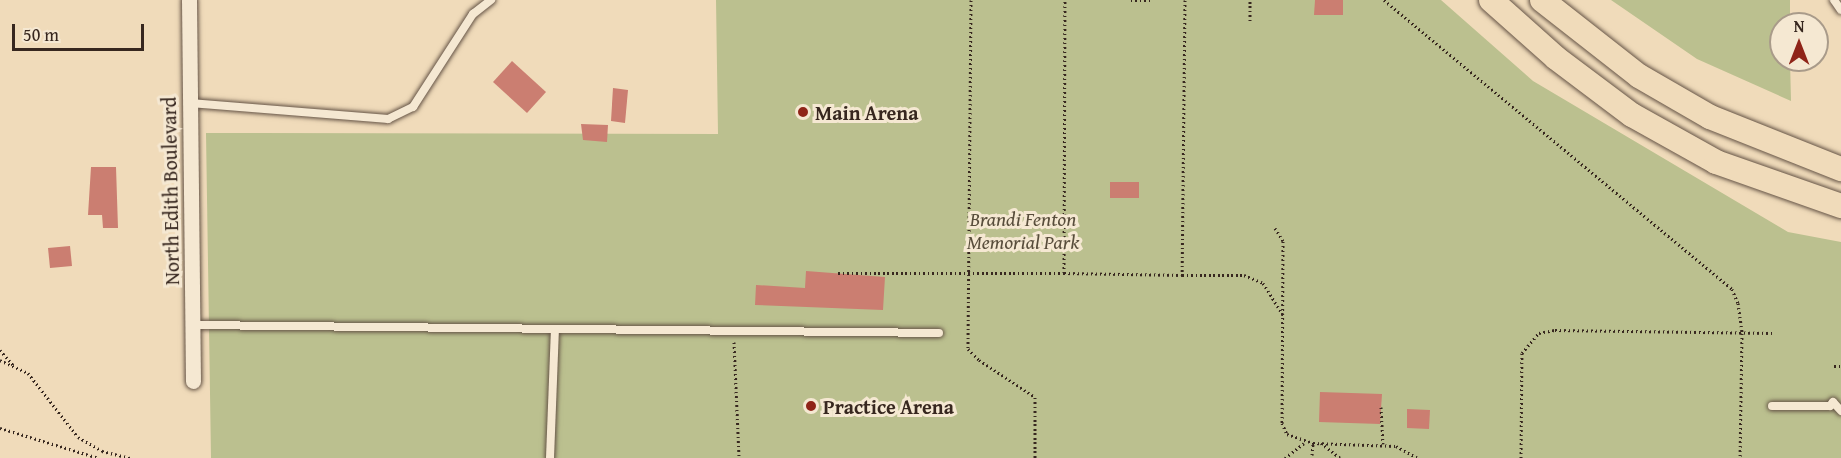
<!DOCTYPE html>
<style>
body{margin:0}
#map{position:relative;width:1841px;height:458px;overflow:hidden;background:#f0dbba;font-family:"Gentium Book Plus",serif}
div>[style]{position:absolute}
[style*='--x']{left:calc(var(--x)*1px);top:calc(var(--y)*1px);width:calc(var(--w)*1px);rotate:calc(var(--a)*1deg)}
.green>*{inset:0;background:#bbc08f}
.building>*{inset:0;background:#cb7e71}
.path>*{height:3px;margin-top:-1.5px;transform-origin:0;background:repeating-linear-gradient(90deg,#37271f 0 1.5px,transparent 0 4.5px)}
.roads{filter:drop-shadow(0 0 2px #655446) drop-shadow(0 0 2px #655446)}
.lane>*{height:8px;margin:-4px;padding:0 4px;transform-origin:4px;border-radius:4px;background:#f5e8d2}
.street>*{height:15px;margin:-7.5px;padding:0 7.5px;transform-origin:7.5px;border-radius:7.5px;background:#f5e8d2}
.primary>*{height:24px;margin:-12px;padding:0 12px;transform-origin:12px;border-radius:12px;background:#f0dbba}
.dots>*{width:16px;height:16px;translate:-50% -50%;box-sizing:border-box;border:3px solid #f5e8d2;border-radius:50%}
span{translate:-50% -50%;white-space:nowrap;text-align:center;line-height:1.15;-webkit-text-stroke:6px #f5e8d2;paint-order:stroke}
.poi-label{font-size:20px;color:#37271f;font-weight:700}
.left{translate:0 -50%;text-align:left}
.street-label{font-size:20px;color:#37271f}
.park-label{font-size:20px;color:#584d3b;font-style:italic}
.north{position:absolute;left:1769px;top:12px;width:60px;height:60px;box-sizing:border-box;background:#f5e8d2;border:2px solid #a99b8a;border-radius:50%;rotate:0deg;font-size:16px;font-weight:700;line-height:24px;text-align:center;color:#37271f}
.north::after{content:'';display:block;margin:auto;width:21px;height:27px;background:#8f2418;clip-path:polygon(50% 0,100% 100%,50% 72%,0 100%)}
.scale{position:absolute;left:12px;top:24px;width:132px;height:27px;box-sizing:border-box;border:3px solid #37271f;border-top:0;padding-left:8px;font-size:18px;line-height:21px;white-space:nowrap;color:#37271f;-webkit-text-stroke:4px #f5e8d2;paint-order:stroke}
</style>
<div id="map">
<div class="green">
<i style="clip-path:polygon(716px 0,1441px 0,1533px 81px,1788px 232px,1841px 242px,1841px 458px,211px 458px,206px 133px,718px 134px)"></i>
<i style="clip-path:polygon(1611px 0,1790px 0,1790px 24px,1781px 24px,1781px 60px,1790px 60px,1791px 101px,1697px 59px)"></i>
</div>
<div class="building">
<i style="clip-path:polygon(1315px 0,1343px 0,1343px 15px,1314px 15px)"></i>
<i style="clip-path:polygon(512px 61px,546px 92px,527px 113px,493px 82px)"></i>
<i style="clip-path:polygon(613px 88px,628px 90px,625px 123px,611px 121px)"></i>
<i style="clip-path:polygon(581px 124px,608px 125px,607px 142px,583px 140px)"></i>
<i style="clip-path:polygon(91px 167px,116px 167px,118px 228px,103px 228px,102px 215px,88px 215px)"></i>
<i style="clip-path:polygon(1110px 182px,1139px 182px,1139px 198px,1110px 198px)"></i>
<i style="clip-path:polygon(70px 246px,72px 266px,50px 268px,48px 248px)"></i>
<i style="clip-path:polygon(806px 271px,885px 277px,883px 310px,755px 305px,756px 285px,805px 288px)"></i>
<i style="clip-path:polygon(1320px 392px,1382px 394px,1380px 424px,1319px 422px)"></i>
<i style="clip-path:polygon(1407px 409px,1430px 410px,1429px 429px,1407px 428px)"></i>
</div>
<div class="path">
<i style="--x:971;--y:0;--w:349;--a:90.5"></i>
<i style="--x:968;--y:349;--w:16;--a:45"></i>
<i style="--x:979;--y:360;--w:67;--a:33.5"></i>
<i style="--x:1035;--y:397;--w:61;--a:90"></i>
<i style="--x:1131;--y:0;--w:22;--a:0"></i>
<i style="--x:1185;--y:0;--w:275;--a:90.6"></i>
<i style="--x:1182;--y:275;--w:62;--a:0"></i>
<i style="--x:1244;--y:275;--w:21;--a:23"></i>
<i style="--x:1263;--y:283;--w:38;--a:58"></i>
<i style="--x:1384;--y:0;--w:452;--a:39.7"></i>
<i style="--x:1732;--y:289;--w:15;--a:67"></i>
<i style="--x:1738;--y:303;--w:30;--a:82"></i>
<i style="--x:1742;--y:333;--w:125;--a:90.9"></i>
<i style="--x:1250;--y:21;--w:21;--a:-90"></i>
<i style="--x:1275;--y:228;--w:15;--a:58"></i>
<i style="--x:1283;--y:241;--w:182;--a:90.3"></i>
<i style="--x:1282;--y:423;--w:12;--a:66"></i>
<i style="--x:1287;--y:434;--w:28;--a:19"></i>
<i style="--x:1313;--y:443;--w:83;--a:2.1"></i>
<i style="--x:1396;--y:446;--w:25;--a:29"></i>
<i style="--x:838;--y:273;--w:226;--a:0"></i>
<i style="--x:1064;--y:273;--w:273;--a:-89.8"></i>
<i style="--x:1064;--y:273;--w:118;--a:1"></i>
<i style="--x:734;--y:342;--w:116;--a:87.5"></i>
<i style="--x:0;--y:350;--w:20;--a:49"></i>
<i style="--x:0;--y:360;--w:31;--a:25"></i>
<i style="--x:28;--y:373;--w:81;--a:52"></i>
<i style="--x:78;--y:437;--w:28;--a:30"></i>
<i style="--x:102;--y:451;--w:30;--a:14"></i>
<i style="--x:1834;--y:366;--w:7;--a:0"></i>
<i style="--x:1381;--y:407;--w:37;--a:87"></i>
<i style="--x:0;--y:428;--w:103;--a:16.9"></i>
<i style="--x:1321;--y:443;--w:24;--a:38"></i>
<i style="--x:1312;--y:455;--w:12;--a:-85"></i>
<i style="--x:1285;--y:458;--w:24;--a:-38"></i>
<i style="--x:1521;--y:458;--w:105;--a:-89.5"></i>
<i style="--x:1522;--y:353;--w:26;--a:-50"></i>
<i style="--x:1539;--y:333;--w:16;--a:-11"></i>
<i style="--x:1555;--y:330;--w:217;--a:0.8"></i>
</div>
<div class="roads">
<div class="lane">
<i style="--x:1834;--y:0;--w:12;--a:55"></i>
<i style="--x:190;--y:103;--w:199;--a:4.6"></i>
<i style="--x:388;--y:119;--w:28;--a:-26"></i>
<i style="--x:413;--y:107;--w:111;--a:-57.2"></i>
<i style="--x:473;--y:14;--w:23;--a:-38"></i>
<i style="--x:193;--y:325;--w:746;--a:0.61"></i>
<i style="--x:1772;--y:406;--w:58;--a:0"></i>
<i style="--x:1830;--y:406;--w:5;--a:-53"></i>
<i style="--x:1833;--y:402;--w:12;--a:48"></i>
<i style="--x:550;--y:458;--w:129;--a:-87.8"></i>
</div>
<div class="street">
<i style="--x:189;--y:0;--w:381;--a:89.4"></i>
</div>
<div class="primary">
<i style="--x:1491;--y:0;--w:87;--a:41.7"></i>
<i style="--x:1556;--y:58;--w:95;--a:36.9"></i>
<i style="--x:1632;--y:115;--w:96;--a:29.2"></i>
<i style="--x:1716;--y:162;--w:133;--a:19.4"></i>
<i style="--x:1542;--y:0;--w:123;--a:38.1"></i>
<i style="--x:1639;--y:76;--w:82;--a:30"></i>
<i style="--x:1710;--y:117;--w:141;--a:21.7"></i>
</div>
</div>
<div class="dots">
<i style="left:803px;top:112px;background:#8f2418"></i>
<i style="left:811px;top:406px;background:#8f2418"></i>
</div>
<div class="poi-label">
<span class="left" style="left:815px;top:112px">Main Arena</span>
<span class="left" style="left:823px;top:406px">Practice Arena</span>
</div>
<div class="street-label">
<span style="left:170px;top:191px;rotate:-91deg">North Edith Boulevard</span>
</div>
<div class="park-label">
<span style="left:1023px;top:230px">Brandi Fenton<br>Memorial Park</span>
</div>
<div class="north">N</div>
<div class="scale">50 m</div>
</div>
